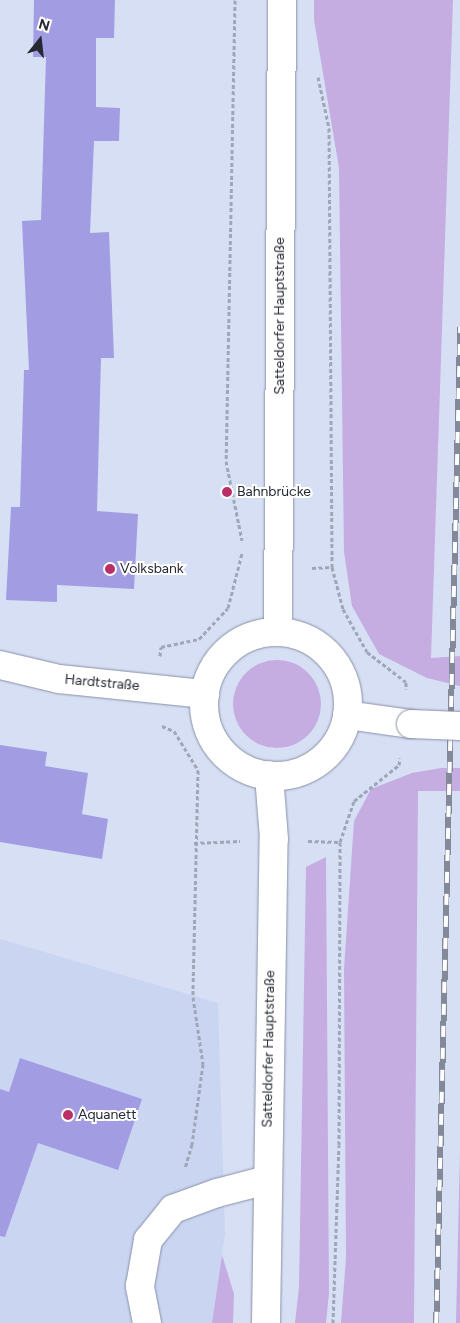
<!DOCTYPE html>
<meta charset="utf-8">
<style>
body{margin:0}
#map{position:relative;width:460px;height:1323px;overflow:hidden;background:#d7dff5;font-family:Figtree,sans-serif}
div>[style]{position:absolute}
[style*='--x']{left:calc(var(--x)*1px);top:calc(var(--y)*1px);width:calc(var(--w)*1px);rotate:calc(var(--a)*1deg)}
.built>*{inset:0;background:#cad5f2}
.green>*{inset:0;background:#c5ade1}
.round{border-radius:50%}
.building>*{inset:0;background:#a29ce3}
.path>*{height:3px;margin-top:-1.5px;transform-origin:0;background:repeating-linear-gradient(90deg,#9fa6b7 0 4px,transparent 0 6.5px)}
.roads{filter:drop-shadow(0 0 1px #8991a5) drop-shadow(0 0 1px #8991a5)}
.minor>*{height:28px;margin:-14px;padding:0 14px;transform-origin:14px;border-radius:14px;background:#fff}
.minor>.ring{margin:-14px;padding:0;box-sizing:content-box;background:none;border:28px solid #fff;border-radius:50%}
.rail>*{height:5.5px;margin-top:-2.75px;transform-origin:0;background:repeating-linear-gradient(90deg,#fff 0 11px,#838999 0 22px);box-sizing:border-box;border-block:1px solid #838999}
.bridges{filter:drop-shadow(0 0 1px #8991a5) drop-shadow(0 0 1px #8991a5)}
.minor-bridge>*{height:28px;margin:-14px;padding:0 14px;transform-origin:14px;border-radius:14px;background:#fff}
.dots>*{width:14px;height:14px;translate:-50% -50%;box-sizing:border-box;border:2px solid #fff;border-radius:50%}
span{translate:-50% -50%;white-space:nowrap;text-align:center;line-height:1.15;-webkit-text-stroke:4px #fff;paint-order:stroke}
.street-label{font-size:14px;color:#262932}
.poi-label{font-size:14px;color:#262932}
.left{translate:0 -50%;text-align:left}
.north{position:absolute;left:15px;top:15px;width:50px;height:50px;-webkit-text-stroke:4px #fff;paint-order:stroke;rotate:16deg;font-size:14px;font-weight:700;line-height:20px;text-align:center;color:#262932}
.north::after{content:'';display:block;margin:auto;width:18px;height:22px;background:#262932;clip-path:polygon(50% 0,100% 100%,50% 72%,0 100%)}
</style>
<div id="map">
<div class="built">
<i style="clip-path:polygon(0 939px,218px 1003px,225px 1234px,212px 1323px,0 1323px)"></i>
</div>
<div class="green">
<i style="clip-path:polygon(314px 0,453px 0,431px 658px,460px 656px,460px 686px,427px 678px,379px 654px,352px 606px,344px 552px,339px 168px,314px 20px)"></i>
<i class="round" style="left:233px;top:660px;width:88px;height:88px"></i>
<i style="clip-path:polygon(441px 768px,460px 768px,460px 791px,418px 791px,414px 1323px,341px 1323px,346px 1258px,344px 969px,354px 821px,371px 789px,412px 773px)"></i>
<i style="clip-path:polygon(326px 857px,329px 1293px,326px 1323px,295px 1323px,299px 1287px,306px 867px)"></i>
<i style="clip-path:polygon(460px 1150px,460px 1323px,456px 1323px)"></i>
<i style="clip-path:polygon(222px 1255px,234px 1294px,233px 1323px,212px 1323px)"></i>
</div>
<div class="building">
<i style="clip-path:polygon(34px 0,115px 0,114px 38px,96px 38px,96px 107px,120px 108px,119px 141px,94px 141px,90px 233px,109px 232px,114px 358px,101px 358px,97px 511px,138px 514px,134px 589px,57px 585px,57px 602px,6px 600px,11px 507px,20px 507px,24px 370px,29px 370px,22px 221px,41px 220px,46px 57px,33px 57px)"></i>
<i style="clip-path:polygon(0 745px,47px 752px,45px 766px,88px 773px,82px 814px,108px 819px,102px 859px,0 842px)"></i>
<i style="clip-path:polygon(20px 1058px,142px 1099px,118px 1170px,38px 1143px,5px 1237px,0 1236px,0 1089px,9px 1092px)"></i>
</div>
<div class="path">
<i style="--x:235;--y:0;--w:461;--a:91.1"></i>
<i style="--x:226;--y:461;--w:81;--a:78.6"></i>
<i style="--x:318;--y:77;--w:52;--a:77.8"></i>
<i style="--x:329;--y:128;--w:439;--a:89.6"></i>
<i style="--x:312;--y:568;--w:20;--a:-3"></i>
<i style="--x:332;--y:567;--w:43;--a:75.3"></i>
<i style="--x:343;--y:609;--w:49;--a:60.8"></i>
<i style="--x:367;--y:652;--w:49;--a:37.6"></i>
<i style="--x:406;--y:682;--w:7;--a:90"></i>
<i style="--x:160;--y:656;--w:9;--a:-84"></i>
<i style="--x:161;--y:647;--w:39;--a:-12"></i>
<i style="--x:199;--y:639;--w:42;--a:-46.9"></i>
<i style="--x:228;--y:608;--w:57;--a:-75.7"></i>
<i style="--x:162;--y:726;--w:13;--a:23"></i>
<i style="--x:174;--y:731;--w:46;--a:58.4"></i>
<i style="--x:198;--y:770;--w:227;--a:91.3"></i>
<i style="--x:193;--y:997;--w:68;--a:81.5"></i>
<i style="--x:203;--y:1064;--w:81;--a:97.8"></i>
<i style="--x:192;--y:1144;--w:25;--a:106"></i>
<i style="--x:308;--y:841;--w:32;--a:2"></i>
<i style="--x:194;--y:843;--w:46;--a:-2.5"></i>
<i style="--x:333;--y:1323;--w:178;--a:-88.1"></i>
<i style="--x:339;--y:1145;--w:303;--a:-89.8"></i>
<i style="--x:340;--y:842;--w:43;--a:-71.1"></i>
<i style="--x:354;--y:801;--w:58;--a:-38.7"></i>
<i style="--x:399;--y:765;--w:7;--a:-82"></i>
</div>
<div class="roads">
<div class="minor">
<i style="--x:278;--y:632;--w:632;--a:-89.64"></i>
<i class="ring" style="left:204px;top:632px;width:116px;height:116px"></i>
<i style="--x:0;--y:665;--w:61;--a:13.3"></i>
<i style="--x:59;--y:679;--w:147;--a:5.9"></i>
<i style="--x:347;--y:715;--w:65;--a:8"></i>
<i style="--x:147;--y:1323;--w:38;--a:-101"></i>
<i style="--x:140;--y:1286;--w:47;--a:-80.1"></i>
<i style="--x:148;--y:1240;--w:40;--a:-51"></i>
<i style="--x:173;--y:1209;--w:47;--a:-20"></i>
<i style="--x:217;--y:1193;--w:52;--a:-14.6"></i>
<i style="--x:266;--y:1323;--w:484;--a:-89.1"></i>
<i style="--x:274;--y:839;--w:64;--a:-94.5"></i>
</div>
</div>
<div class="rail">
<i style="--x:436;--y:1323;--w:996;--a:-88.62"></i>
</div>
<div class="bridges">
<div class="minor-bridge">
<i style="--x:411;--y:724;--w:49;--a:2.3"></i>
</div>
</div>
<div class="dots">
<i style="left:227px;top:492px;background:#ba2f66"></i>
<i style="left:110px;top:569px;background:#ba2f66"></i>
<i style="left:68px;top:1115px;background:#ba2f66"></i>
</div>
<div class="street-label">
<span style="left:280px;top:316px;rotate:-90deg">Satteldorfer Hauptstraße</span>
<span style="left:102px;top:683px;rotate:5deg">Hardtstraße</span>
<span style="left:269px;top:1049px;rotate:-89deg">Satteldorfer Hauptstraße</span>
</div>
<div class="poi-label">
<span class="left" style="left:237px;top:492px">Bahnbrücke</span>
<span class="left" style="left:120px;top:569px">Volksbank</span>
<span class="left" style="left:78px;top:1115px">Aquanett</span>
</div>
<div class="north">N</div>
</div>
